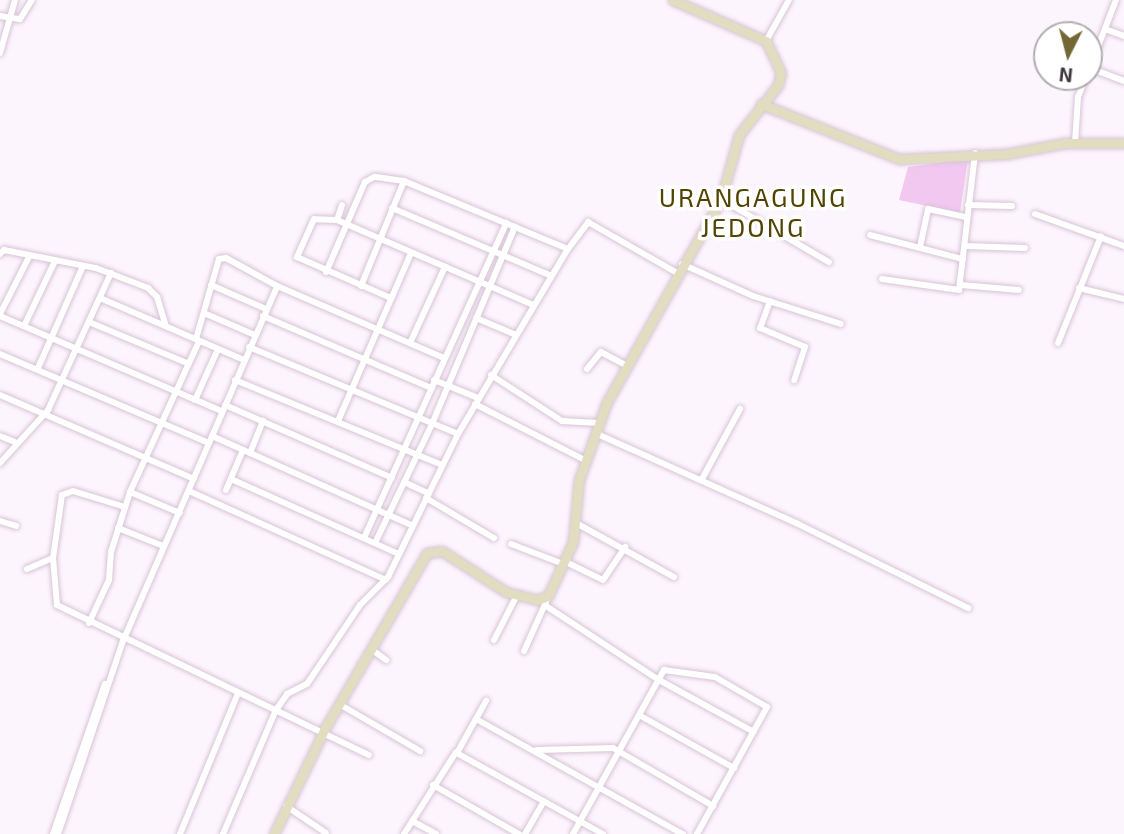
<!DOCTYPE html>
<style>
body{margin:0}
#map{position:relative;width:1124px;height:834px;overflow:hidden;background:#fdf5fd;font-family:"Exo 2",sans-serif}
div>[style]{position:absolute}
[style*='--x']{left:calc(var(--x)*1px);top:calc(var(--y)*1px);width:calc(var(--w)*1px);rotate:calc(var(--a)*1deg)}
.green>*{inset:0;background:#f2c8f1}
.roads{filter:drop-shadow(0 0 2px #d7c4d6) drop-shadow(0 0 2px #d7c4d6)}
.street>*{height:6px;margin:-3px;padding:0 3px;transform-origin:3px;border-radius:3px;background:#fff}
.secondary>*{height:9px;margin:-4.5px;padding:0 4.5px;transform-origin:4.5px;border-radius:4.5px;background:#e2dcc0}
span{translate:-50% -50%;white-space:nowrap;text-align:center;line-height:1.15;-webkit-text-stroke:7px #fff;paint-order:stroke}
.quarter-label{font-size:26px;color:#514400;letter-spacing:2px}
.north{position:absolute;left:1033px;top:21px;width:70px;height:70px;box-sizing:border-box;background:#fff;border:2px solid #b1aeb1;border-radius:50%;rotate:186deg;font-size:19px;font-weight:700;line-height:28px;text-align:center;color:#3c353c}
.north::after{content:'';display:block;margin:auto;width:24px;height:32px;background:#736835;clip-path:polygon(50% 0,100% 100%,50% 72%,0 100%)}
</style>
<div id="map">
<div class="green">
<i style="clip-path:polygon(968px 159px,960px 213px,899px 200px,908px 167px)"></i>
</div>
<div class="roads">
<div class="street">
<i style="--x:0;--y:16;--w:20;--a:9"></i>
<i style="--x:20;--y:19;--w:22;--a:-58"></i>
<i style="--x:1105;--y:29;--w:20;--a:20"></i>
<i style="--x:766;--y:41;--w:47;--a:-60.7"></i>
<i style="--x:0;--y:53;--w:55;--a:-74.2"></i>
<i style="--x:1090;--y:68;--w:36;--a:21"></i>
<i style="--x:1089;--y:70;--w:75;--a:-68.9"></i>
<i style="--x:1075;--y:143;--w:46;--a:-86.3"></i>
<i style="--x:1078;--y:97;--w:22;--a:-68"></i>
<i style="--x:721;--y:199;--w:125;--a:30.3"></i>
<i style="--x:342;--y:205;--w:16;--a:108"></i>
<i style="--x:337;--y:220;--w:23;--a:-178"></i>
<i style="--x:314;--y:219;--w:42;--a:114.1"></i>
<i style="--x:297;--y:257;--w:103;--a:23.6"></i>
<i style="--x:968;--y:205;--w:44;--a:1.3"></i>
<i style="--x:392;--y:208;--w:171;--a:23.1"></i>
<i style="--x:1035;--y:214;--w:95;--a:19.8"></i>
<i style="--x:337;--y:220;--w:214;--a:23.4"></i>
<i style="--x:870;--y:235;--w:96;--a:14.5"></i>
<i style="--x:965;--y:246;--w:60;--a:1.9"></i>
<i style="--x:920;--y:247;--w:39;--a:-78"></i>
<i style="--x:928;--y:209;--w:39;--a:12"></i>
<i style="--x:568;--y:249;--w:34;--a:-53"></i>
<i style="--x:588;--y:222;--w:103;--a:29.8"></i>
<i style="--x:0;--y:254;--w:6;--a:-45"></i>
<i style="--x:4;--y:250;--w:94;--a:11.1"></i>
<i style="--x:96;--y:268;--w:56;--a:21"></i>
<i style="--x:148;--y:288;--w:13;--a:45"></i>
<i style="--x:157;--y:297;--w:30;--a:73"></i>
<i style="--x:682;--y:264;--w:78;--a:24.3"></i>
<i style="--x:753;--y:296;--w:92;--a:17.7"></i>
<i style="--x:882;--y:279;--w:78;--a:8.1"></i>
<i style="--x:959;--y:290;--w:138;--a:-83.3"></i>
<i style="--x:211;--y:285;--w:60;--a:23.6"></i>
<i style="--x:961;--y:285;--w:58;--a:4.9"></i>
<i style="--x:361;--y:286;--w:113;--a:-67.7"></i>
<i style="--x:1079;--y:288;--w:46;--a:13.7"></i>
<i style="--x:100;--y:298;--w:157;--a:23.3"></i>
<i style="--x:770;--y:301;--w:29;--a:110"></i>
<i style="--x:760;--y:328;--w:49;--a:22.9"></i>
<i style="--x:805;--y:347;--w:35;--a:108"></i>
<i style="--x:204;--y:313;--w:56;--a:23.3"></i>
<i style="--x:0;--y:314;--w:64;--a:-63"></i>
<i style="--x:0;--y:316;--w:241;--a:23.2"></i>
<i style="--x:263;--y:316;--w:183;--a:23.2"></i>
<i style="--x:476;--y:318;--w:43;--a:23"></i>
<i style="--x:89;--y:322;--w:106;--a:22.7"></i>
<i style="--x:24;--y:326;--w:72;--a:-64.5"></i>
<i style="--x:196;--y:339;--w:83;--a:-74"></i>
<i style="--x:219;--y:259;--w:7;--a:-8"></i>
<i style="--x:226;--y:258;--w:58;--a:28.8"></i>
<i style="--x:410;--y:343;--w:84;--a:-65.3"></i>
<i style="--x:1058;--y:343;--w:115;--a:-68.1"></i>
<i style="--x:249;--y:347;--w:226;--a:22.6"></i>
<i style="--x:0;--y:354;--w:227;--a:23.1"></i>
<i style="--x:38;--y:368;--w:111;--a:-66.2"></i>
<i style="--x:587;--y:369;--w:22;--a:-51"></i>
<i style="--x:601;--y:352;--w:30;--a:28"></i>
<i style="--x:491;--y:375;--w:85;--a:32.9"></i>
<i style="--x:562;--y:421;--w:37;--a:3"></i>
<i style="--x:235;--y:380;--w:224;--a:22.3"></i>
<i style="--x:434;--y:380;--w:48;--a:22.2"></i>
<i style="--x:0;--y:395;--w:211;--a:23.4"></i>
<i style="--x:195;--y:400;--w:56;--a:-65.7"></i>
<i style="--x:475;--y:404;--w:123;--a:27"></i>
<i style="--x:225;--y:405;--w:182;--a:23.6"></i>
<i style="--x:338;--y:421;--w:183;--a:-66.5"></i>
<i style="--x:595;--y:433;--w:222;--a:24.1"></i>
<i style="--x:798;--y:524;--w:190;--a:26.3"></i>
<i style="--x:0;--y:436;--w:16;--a:22"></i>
<i style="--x:212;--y:436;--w:220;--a:24.1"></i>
<i style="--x:250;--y:453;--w:35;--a:-68"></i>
<i style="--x:0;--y:463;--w:72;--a:-47.8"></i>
<i style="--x:48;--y:410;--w:151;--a:-65.3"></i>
<i style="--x:231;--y:479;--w:184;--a:24.1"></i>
<i style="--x:702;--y:479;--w:80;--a:-61.5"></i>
<i style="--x:404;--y:482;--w:26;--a:25"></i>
<i style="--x:226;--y:490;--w:43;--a:-67"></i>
<i style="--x:189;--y:491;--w:216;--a:24.3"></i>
<i style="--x:130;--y:492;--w:54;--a:22.8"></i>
<i style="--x:426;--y:498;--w:79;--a:30.5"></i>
<i style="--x:125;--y:507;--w:54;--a:-162.9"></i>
<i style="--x:73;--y:491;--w:12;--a:160"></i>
<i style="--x:62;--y:495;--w:64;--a:98.1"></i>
<i style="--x:53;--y:558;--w:47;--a:85.1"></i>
<i style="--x:57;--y:605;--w:346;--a:25.7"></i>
<i style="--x:0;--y:521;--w:17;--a:17"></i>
<i style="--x:576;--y:523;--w:112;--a:28.9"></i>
<i style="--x:118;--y:528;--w:48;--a:21.8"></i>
<i style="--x:364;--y:538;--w:346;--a:-65.7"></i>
<i style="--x:375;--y:543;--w:132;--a:-64.4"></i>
<i style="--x:432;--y:424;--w:214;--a:-67.2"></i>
<i style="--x:511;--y:544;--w:56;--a:21"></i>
<i style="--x:564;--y:561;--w:43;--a:26"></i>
<i style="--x:603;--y:580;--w:40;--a:-56"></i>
<i style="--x:27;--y:569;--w:28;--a:-23"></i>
<i style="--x:546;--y:606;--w:135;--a:33.2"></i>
<i style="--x:659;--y:680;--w:108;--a:28.7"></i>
<i style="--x:89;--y:623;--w:47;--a:-65.1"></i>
<i style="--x:109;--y:580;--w:28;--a:-86"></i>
<i style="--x:111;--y:552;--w:63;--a:-72.4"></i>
<i style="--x:130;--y:492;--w:166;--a:-65.4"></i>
<i style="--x:494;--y:640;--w:51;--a:-62.9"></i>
<i style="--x:371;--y:649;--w:19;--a:36"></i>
<i style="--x:524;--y:651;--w:54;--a:-65.8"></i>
<i style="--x:339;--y:704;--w:94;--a:30.1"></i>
<i style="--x:639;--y:715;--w:109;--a:29.2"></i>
<i style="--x:476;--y:719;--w:21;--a:-61"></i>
<i style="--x:537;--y:750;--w:76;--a:-1.5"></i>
<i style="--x:613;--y:748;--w:116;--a:30.1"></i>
<i style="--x:433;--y:785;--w:99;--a:29.7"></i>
<i style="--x:286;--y:806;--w:48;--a:34"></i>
<i style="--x:412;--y:821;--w:27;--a:28"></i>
<i style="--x:53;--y:834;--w:159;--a:-70.9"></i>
<i style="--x:58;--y:834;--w:204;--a:-71.4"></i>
<i style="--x:123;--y:641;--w:387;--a:-66.5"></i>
<i style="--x:277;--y:286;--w:182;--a:23.3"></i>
<i style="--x:180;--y:834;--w:152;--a:-67.6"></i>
<i style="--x:223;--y:834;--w:135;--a:-66.9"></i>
<i style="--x:276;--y:710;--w:19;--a:-55"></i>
<i style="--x:287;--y:694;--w:22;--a:-27"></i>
<i style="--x:307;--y:684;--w:95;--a:-56.1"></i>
<i style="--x:360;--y:605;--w:40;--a:-45"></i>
<i style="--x:388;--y:577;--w:159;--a:-63.9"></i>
<i style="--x:458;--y:434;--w:215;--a:-59.3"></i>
<i style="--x:568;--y:249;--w:178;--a:-157.5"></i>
<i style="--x:404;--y:181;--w:30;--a:-172"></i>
<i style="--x:374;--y:177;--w:10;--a:151"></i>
<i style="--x:365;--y:182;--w:98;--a:113.4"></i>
<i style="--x:404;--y:834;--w:97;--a:-57.6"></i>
<i style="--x:525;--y:834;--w:38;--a:-60"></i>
<i style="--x:573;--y:834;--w:188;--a:-61"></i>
<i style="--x:664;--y:670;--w:51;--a:7.8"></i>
<i style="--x:715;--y:677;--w:60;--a:30"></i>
<i style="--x:767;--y:707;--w:145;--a:118.9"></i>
<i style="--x:603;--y:834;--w:167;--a:-151"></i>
<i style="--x:457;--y:753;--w:39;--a:-61"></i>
<i style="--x:476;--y:719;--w:237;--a:29.1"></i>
</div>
<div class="secondary">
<i style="--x:761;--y:104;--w:149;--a:21.7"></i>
<i style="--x:899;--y:159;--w:107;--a:-2.7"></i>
<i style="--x:1006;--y:154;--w:60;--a:-10.6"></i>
<i style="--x:1065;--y:143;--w:59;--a:0"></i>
<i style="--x:274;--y:834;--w:115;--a:-64.3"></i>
<i style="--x:324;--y:730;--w:205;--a:-59.8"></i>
<i style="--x:427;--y:553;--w:15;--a:-8"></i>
<i style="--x:442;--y:551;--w:76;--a:32.6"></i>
<i style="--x:506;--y:592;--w:32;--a:14"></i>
<i style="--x:537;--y:600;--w:12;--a:-20"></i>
<i style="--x:548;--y:596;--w:60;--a:-65.2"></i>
<i style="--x:573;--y:542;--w:62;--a:-84.5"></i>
<i style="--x:579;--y:480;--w:83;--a:-70.3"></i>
<i style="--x:607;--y:402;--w:233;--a:-60.7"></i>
<i style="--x:721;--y:199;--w:66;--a:-74.3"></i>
<i style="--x:739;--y:135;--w:63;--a:-52"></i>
<i style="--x:778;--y:85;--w:12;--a:-76"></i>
<i style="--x:781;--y:73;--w:35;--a:-115"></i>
<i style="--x:766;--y:41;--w:102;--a:-156.2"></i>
</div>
</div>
<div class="quarter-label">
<span style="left:753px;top:212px">URANGAGUNG<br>JEDONG</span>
</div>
<div class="north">N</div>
</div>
